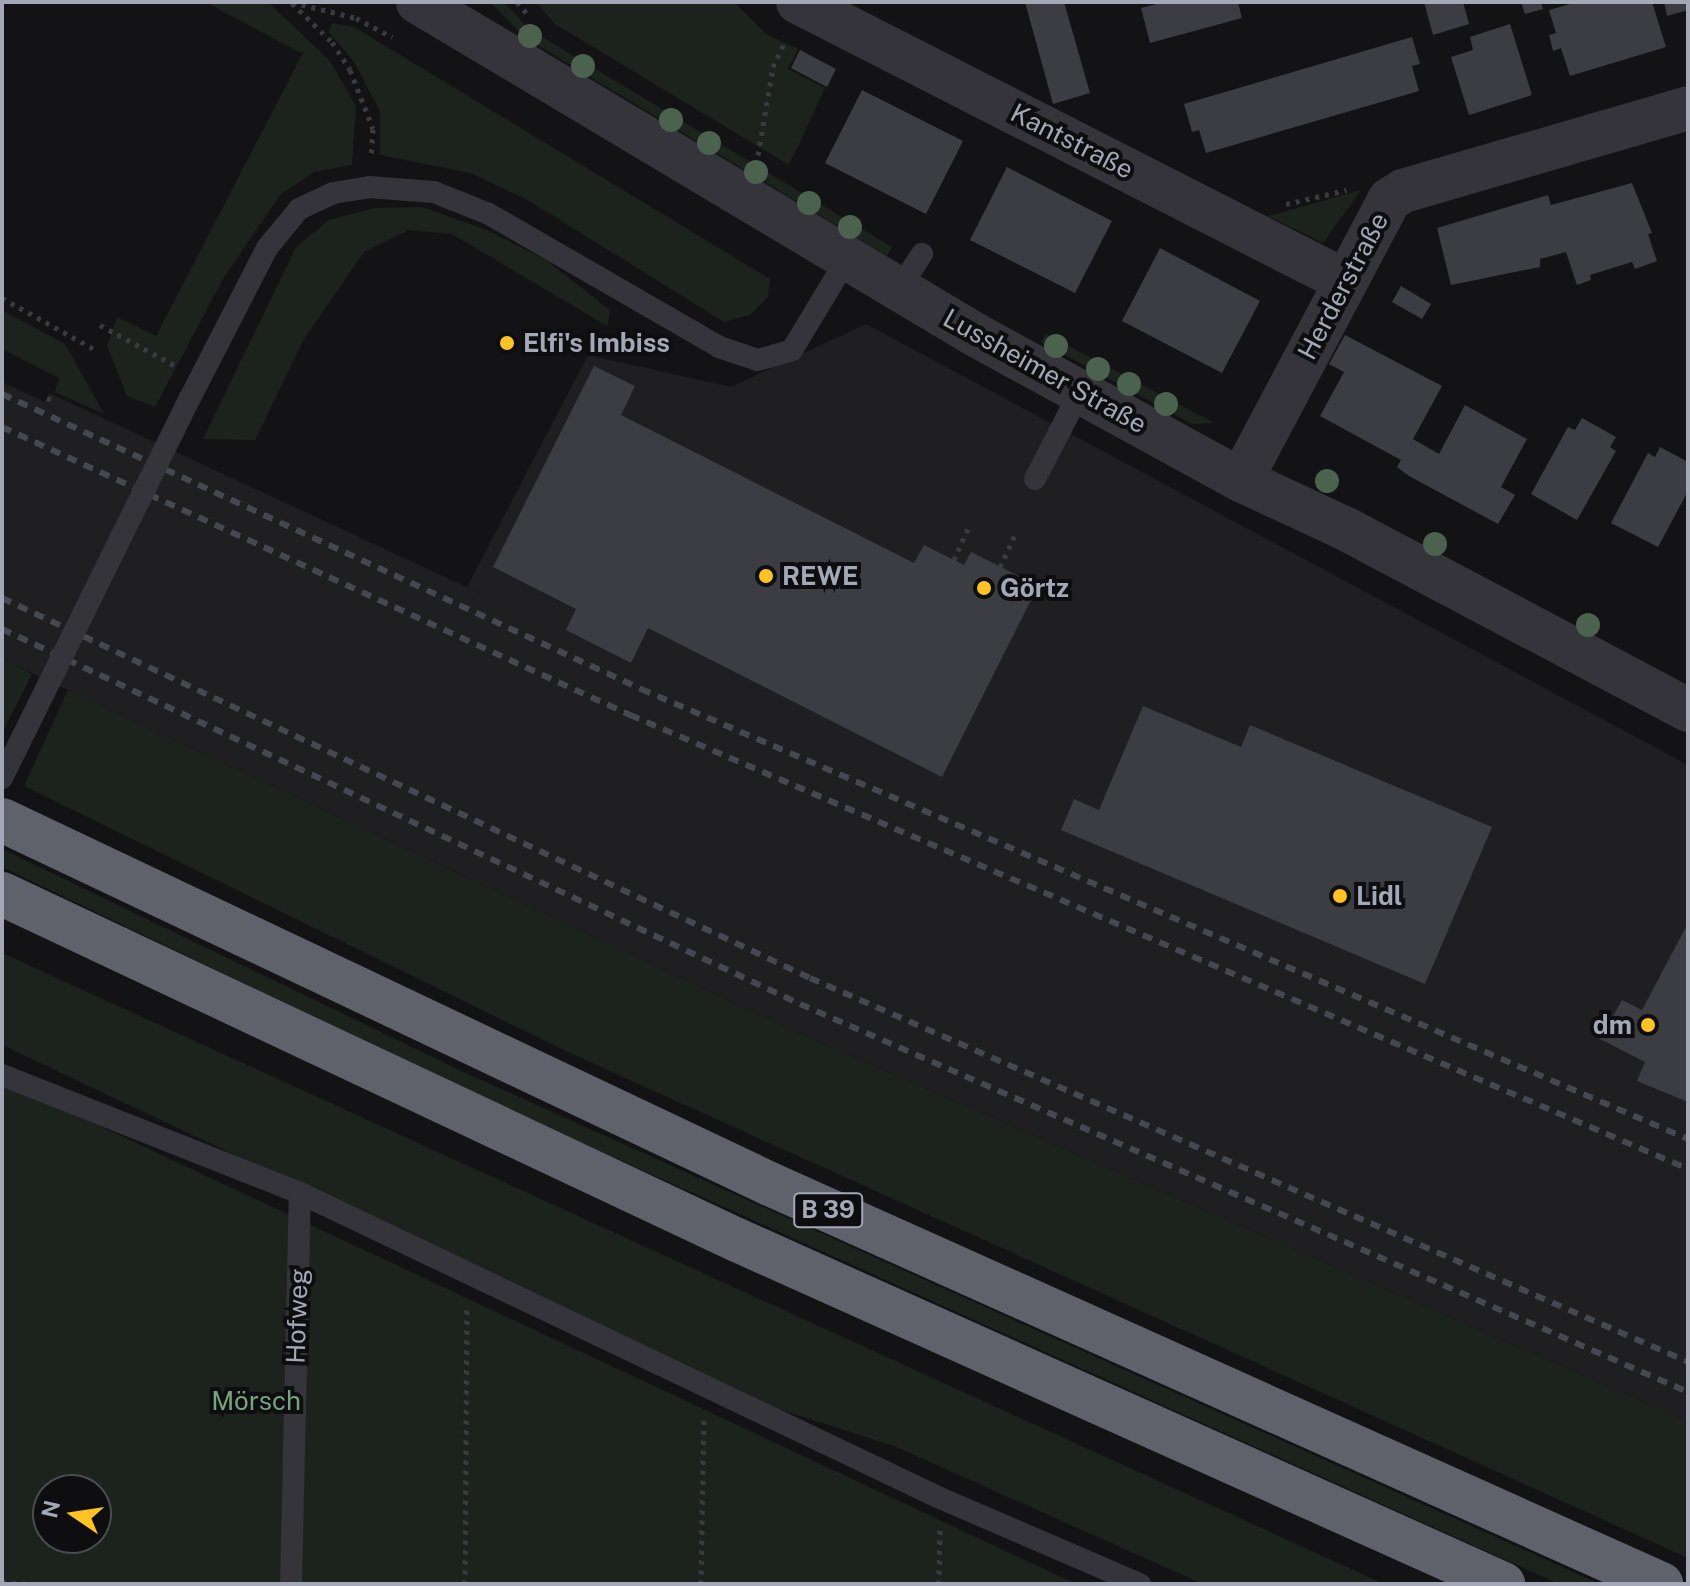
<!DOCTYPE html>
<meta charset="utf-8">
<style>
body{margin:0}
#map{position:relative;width:1690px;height:1586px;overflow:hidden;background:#131315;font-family:"Public Sans",sans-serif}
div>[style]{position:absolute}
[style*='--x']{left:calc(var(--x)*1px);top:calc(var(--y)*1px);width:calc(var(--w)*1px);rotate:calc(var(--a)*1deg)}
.built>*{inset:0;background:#1f1f22}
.green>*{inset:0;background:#1b231c}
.building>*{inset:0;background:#3c3d42}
.path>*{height:5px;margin-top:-2.5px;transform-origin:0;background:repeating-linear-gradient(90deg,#393b41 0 4px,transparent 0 10px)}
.lane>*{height:22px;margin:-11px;padding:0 11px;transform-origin:11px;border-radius:11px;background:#34343a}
.street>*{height:44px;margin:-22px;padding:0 22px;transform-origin:22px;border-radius:22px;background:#34343a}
.highway>*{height:44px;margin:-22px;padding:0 22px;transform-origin:22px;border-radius:22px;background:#5f626b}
.rail>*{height:6px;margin-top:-3px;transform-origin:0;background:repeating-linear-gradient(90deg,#46484f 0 10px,transparent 0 18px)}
.lane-bridge>*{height:22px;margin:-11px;padding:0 11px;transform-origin:11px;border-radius:11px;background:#34343a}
.trees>*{width:24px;height:24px;margin:-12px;border-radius:50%;background:#4b624f}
.dots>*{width:22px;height:22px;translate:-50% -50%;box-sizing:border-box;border:4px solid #0e0e10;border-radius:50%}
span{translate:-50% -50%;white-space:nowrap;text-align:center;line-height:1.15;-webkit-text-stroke:8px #0e0e10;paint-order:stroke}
.shield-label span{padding:2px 6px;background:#0e0e10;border:2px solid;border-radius:6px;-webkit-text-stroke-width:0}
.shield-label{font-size:24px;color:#a3a8b6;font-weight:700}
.street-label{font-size:26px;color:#a3a8b6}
.poi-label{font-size:26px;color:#a3a8b6;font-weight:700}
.left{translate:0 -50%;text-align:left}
.right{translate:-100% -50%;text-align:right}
.park-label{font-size:26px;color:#79a27e}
.frame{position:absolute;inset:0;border:4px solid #a3a8b6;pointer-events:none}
.north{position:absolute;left:32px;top:1474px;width:80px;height:80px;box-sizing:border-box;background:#0e0e10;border:2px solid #4a4c52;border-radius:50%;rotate:283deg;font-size:22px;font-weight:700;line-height:32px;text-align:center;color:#a3a8b6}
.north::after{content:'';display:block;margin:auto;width:28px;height:36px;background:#fdc223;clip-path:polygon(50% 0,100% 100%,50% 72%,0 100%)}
</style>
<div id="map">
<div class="built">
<i style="clip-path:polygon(866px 324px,1688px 765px,1688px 1421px,790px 1029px,2px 659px,2px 382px,45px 402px,49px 393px,546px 624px,467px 587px,588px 355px,731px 387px)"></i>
</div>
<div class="green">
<i style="clip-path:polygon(205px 2px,268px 2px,330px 61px,356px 106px,352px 165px,314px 172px,280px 195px,223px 279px,155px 407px,127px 396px,107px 346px,117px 317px,156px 336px,304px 51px,301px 53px)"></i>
<i style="clip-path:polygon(490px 2px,504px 2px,529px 29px,892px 247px,887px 256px,524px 37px)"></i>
<i style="clip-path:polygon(536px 2px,734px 2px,766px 34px,798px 49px,788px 69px,825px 88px,789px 165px,555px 24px)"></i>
<i style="clip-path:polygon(332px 23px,354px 27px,770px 279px,768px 297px,750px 315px,724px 322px,526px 199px,470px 173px,380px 155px,380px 111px,354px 62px,329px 32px)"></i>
<i style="clip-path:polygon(1361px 190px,1323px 243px,1268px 216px)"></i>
<i style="clip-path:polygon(422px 207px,487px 230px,546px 260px,610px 310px,607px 326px,452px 234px,409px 230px,364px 252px,304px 339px,255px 440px,203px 439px,296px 247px,329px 220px,375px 208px)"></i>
<i style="clip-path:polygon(2px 310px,65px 344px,104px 414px,55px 392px,59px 378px,2px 349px)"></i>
<i style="clip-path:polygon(1046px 334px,1214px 423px,1192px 424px,1041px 342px)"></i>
<i style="clip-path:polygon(2px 659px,32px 674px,2px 733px)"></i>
<i style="clip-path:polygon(68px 690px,790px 1029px,1688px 1421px,1688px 1558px,570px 1053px,24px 786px)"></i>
<i style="clip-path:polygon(2px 849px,470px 1075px,1600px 1584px,1559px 1584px,487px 1100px,2px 867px)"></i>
<i style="clip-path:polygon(2px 953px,1384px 1584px,1203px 1584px,894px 1446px,760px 1403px,2px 1045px)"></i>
<i style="clip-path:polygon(evenodd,2px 1080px,1076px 1584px,2px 1584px,2px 1080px,48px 1490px,96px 1490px,96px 1538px,48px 1538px,48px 1490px)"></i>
</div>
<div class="building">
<i style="clip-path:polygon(1025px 2px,1064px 2px,1090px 93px,1053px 104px)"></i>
<i style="clip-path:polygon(1164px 2px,1238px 2px,1242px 18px,1150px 43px,1141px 8px)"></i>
<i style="clip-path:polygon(1424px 2px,1463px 2px,1469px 24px,1433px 35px)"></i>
<i style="clip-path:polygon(1521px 2px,1541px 2px,1543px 9px,1525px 14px)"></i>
<i style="clip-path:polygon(1577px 2px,1652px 2px,1666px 47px,1570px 76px,1561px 48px,1553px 51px,1549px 35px,1556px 33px,1549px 10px)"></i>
<i style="clip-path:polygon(1664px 2px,1688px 2px,1688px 10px,1667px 16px)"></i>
<i style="clip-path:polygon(1510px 24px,1532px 95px,1469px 115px,1451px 57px,1473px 50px,1470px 37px)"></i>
<i style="clip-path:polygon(1412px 37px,1420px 64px,1412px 66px,1419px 91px,1206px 153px,1199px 130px,1192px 132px,1184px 104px)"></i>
<i style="clip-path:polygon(800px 50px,836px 69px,827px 87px,791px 68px)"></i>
<i style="clip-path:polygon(862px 90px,963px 141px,926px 214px,825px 163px)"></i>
<i style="clip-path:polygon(1007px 167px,1112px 221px,1075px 293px,970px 240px)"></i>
<i style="clip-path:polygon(1632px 183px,1652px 233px,1648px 234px,1657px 261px,1635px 269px,1632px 262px,1590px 275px,1591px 280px,1577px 285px,1566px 252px,1540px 259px,1540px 267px,1451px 285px,1437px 228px,1548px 195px,1551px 205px)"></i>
<i style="clip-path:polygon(1160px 248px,1260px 301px,1222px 373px,1122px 321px)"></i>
<i style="clip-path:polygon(1401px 286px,1431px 304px,1422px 319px,1392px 302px)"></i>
<i style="clip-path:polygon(1345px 335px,1442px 386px,1413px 439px,1439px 454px,1465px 405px,1527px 439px,1501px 487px,1515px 495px,1498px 524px,1409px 476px,1397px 467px,1401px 460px,1320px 416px,1344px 372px,1329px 364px)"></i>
<i style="clip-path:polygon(594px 366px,635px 386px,621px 415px,914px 563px,924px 545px,964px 565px,971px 552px,1038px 586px,942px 777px,648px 628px,631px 663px,566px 630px,576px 609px,493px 567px)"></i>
<i style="clip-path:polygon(1582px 418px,1616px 437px,1610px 447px,1616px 451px,1577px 520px,1531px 494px,1568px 427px,1575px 430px)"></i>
<i style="clip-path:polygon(1660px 447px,1688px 462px,1688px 491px,1658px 547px,1611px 523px,1648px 453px,1655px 457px)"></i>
<i style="clip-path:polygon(1143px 706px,1241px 747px,1250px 725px,1492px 827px,1425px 984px,1061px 830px,1074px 799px,1099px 810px)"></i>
<i style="clip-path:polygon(1688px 923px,1688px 1102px,1637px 1081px,1645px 1062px,1600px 1039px,1622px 1000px,1642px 1010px)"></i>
</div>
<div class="path">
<i style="--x:292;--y:2;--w:66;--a:14"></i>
<i style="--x:356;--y:18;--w:41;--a:27.8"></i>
<i style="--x:517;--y:2;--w:18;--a:49"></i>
<i style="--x:292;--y:3;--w:56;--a:44.3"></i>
<i style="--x:332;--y:42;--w:33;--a:57"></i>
<i style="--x:350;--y:70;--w:63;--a:68.7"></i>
<i style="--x:373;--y:129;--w:29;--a:94"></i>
<i style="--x:758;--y:155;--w:89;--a:-80.3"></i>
<i style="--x:773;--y:67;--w:29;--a:-65"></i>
<i style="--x:1286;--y:204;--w:62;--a:-13.1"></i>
<i style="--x:2;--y:298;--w:105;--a:29"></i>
<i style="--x:100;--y:325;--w:84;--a:28.4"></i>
<i style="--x:47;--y:398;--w:5;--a:22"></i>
<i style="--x:954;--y:560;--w:35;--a:-66"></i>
<i style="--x:1000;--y:567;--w:35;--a:-65"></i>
<i style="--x:2;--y:1582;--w:27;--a:4"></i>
<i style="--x:465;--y:1584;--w:279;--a:-89.6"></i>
<i style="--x:701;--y:1584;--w:167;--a:-89"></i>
<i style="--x:939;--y:1584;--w:55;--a:-89"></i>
</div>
<div class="lane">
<i style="--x:899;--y:289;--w:42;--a:-56.7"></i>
<i style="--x:190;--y:398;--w:169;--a:-62.8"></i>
<i style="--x:267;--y:248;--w:50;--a:-50.6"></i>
<i style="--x:299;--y:209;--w:38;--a:-25"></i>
<i style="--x:333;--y:193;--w:36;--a:-9"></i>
<i style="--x:369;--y:187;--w:65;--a:4.4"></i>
<i style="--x:434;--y:192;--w:59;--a:21.8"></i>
<i style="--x:489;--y:214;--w:266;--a:30"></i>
<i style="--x:719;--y:347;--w:41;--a:18.4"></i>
<i style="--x:758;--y:360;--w:35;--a:-16"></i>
<i style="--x:792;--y:350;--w:106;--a:-58.9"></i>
<i style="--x:1035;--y:479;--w:100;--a:-62.7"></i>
<i style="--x:2;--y:1075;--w:321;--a:21.6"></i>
<i style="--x:300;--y:1193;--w:709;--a:25.48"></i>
<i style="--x:940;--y:1498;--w:218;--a:23.3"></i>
<i style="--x:291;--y:1584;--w:391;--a:-88.7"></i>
</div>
<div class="street">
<i style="--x:418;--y:2;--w:648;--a:30.84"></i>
<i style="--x:974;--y:334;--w:304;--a:28.7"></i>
<i style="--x:1241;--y:480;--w:118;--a:25"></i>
<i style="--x:1348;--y:530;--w:385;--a:27.9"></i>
<i style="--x:798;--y:2;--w:614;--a:27.02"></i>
<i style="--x:1241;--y:480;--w:317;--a:-62.1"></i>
<i style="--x:1389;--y:200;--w:17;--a:-33"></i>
<i style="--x:1403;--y:191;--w:297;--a:-16.2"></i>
</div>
<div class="highway">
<i style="--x:2;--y:820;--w:850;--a:25.36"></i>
<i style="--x:770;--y:1184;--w:977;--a:24.18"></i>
<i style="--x:2;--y:894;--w:812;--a:25.21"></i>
<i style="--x:737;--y:1240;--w:840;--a:24.18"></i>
</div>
<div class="rail">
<i style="--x:2;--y:394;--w:704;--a:24.78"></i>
<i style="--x:641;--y:689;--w:1140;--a:23.26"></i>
<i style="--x:2;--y:427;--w:691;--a:24.64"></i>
<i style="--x:630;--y:715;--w:1151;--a:23.22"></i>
<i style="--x:2;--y:598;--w:893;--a:25.19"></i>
<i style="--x:810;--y:978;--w:958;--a:23.62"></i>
<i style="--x:2;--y:629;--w:882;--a:25.17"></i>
<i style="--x:800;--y:1004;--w:969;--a:23.6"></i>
</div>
<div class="lane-bridge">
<i style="--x:2;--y:778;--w:424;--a:-63.7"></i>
</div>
<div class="trees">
<i style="left:530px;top:36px"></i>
<i style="left:583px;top:66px"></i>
<i style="left:671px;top:120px"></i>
<i style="left:709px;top:143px"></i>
<i style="left:756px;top:172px"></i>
<i style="left:809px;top:203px"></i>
<i style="left:850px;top:227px"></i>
<i style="left:1056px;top:346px"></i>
<i style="left:1098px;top:369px"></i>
<i style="left:1129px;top:384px"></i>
<i style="left:1166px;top:404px"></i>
<i style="left:1327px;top:481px"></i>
<i style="left:1435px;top:544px"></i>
<i style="left:1588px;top:625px"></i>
</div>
<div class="dots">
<i style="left:507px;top:343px;background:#fdc223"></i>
<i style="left:766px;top:576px;background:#fdc223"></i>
<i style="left:984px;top:588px;background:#fdc223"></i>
<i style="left:1340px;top:896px;background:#fdc223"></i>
<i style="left:1648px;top:1025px;background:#fdc223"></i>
</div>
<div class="shield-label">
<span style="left:828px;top:1210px">B 39</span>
</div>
<div class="street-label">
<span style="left:1072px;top:141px;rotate:27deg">Kantstraße</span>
<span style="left:1343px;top:286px;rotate:-62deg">Herderstraße</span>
<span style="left:1045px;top:371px;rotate:29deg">Lussheimer Straße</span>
<span style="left:297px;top:1316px;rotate:-88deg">Hofweg</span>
</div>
<div class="poi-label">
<span class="left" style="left:523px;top:343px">Elfi's Imbiss</span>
<span class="left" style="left:782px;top:576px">REWE</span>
<span class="left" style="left:1000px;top:588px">Görtz</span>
<span class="left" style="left:1356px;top:896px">Lidl</span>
<span class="right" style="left:1632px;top:1025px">dm</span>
</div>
<div class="park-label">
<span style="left:256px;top:1401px">Mörsch</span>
</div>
<div class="frame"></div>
<div class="north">N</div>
</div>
